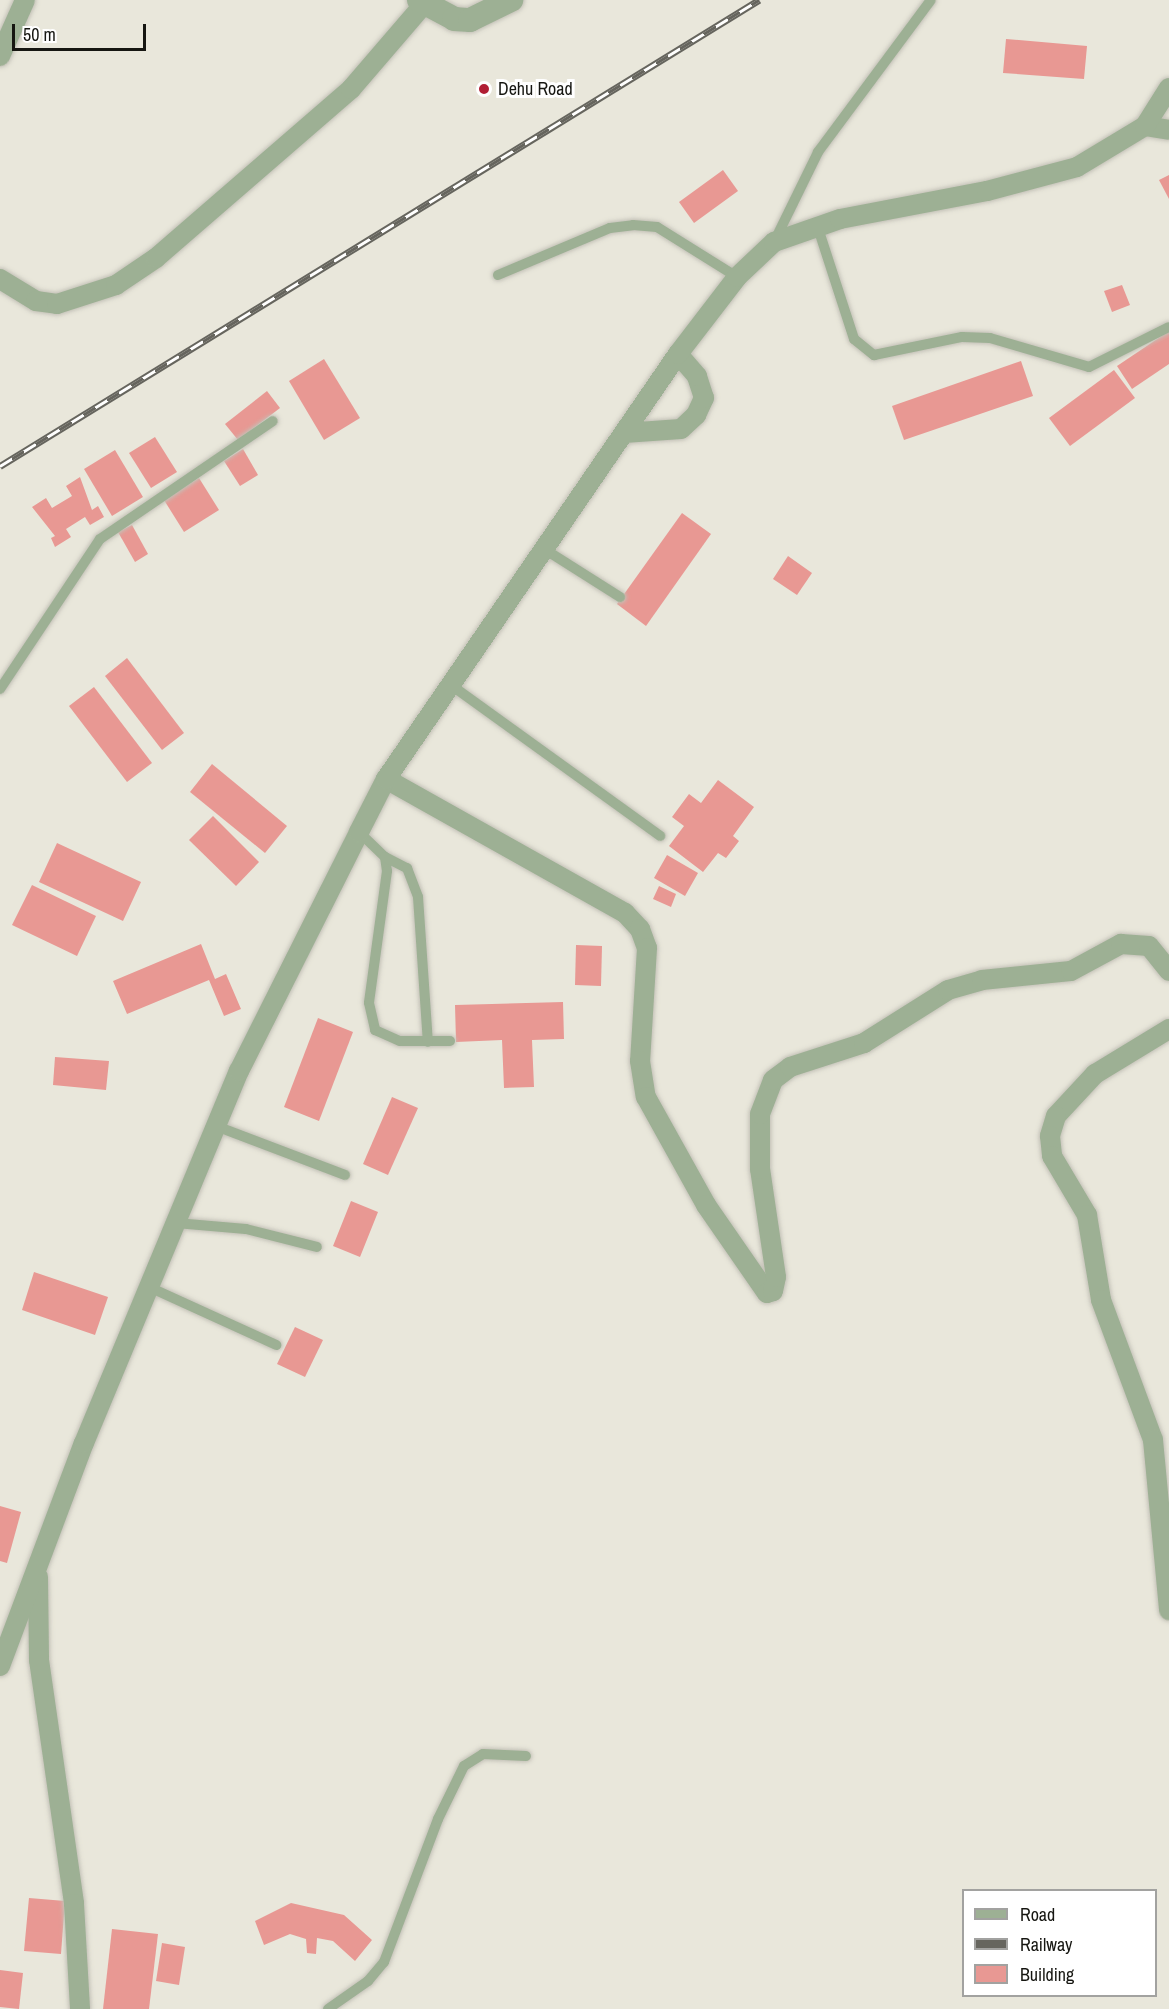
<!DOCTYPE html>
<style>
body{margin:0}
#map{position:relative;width:1169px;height:2009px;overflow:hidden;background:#e9e7db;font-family:"Archivo Narrow",sans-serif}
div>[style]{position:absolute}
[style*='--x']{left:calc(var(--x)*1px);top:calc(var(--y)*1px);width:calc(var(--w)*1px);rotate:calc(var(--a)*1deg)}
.building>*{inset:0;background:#e89893}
.roads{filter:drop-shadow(0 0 2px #c3c1b7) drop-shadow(0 0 2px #c3c1b7)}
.service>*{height:10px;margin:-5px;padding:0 5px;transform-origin:5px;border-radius:5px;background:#9db094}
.minor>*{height:20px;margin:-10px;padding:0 10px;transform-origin:10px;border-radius:10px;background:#9db094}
.tertiary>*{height:24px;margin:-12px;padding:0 12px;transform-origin:12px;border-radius:12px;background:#9db094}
.rail>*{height:7px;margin-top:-3.5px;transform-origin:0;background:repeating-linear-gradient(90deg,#fff 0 14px,#66655e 0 28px);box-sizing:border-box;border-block:2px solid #66655e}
.dots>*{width:16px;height:16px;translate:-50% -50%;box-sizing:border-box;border:3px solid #fff;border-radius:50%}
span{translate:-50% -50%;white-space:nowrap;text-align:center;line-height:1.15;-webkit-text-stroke:6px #fff;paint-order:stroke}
.poi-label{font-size:18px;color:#161611}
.left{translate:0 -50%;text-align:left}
.legend{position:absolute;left:962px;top:1889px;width:195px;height:108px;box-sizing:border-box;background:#fff;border:2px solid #a2a2a0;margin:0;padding:8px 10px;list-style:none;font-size:18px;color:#161611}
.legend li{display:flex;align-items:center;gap:12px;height:30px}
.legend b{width:30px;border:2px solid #a2a2a0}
.scale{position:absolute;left:12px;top:24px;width:134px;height:27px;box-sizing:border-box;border:3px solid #161611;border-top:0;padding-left:8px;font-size:18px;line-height:21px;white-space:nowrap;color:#161611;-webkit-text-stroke:4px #fff;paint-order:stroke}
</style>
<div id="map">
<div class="building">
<i style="clip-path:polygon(1006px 39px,1087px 46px,1084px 79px,1003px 73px)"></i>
<i style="clip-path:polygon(723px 170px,738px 191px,694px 223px,679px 202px)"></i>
<i style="clip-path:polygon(1169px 175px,1169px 199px,1159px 180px)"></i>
<i style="clip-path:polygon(1122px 285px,1130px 305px,1112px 312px,1104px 291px)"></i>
<i style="clip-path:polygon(1169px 331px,1169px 364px,1132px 389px,1117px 366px)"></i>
<i style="clip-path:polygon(324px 359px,360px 418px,324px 440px,289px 381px)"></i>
<i style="clip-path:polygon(1021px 361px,1033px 396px,904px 440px,892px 406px)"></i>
<i style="clip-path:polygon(1114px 370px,1135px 398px,1070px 446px,1049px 418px)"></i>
<i style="clip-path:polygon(267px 391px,280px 408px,238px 440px,225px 424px)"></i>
<i style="clip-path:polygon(155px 437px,177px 472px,151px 488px,129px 453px)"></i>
<i style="clip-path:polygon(243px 449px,258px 475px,240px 486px,224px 461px)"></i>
<i style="clip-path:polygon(115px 450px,143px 497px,112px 516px,84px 469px)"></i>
<i style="clip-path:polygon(80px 477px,92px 510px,98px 506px,104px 517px,90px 525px,85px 517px,66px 529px,71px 537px,55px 547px,51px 538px,55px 536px,32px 507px,46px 498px,52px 508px,72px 496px,66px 486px)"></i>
<i style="clip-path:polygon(199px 478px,219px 510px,184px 532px,164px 500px)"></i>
<i style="clip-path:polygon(682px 513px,711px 534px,646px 626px,617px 604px)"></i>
<i style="clip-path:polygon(132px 525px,148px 554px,135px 562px,118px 532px)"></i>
<i style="clip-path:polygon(788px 556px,812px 573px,797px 595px,773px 579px)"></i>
<i style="clip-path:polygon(127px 658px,184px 733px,162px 750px,105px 676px)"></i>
<i style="clip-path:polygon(94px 687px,152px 763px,127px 782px,69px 706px)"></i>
<i style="clip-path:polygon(212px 764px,287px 826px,265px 853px,190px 792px)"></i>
<i style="clip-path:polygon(718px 780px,754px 807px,733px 836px,739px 841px,726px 858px,718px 853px,703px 872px,669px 846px,684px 826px,672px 817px,689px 794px,701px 803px)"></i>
<i style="clip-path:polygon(213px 816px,259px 862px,236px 886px,189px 840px)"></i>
<i style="clip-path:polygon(57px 843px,141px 882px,123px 921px,39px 882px)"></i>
<i style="clip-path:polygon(667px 855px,698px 873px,685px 896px,654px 878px)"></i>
<i style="clip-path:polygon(32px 885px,96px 916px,77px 956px,12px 925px)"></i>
<i style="clip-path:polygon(659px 886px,676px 894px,671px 907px,653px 899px)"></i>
<i style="clip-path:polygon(201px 944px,215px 979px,226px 974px,241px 1009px,224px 1016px,209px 980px,127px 1014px,113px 981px)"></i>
<i style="clip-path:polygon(576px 945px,602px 946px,601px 986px,575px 985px)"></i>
<i style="clip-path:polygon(563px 1002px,564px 1039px,532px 1040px,534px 1087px,504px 1088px,502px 1040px,456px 1042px,455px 1005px)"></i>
<i style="clip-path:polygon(318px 1018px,353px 1032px,319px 1121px,284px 1107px)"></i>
<i style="clip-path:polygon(55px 1057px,109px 1061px,106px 1090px,53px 1085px)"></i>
<i style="clip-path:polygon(392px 1097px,418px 1108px,388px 1175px,363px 1164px)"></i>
<i style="clip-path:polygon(351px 1201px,378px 1212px,360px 1257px,333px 1246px)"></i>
<i style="clip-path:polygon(34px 1272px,108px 1297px,95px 1335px,22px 1310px)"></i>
<i style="clip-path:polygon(295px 1327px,323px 1340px,305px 1377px,277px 1364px)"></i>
<i style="clip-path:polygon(0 1506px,21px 1512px,7px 1563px,0 1561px)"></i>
<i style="clip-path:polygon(29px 1898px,65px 1901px,61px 1954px,24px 1951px)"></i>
<i style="clip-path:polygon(291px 1903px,344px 1915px,372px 1940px,355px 1961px,333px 1941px,317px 1938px,316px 1954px,307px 1953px,306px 1939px,290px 1934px,264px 1945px,255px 1921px)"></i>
<i style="clip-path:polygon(112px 1929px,158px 1934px,149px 2009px,103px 2009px)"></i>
<i style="clip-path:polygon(162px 1943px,185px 1947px,179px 1985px,156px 1981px)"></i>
<i style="clip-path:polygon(0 1970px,23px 1973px,19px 2009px,0 2007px)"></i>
</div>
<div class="roads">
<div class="service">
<i style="--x:817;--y:225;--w:120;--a:72"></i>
<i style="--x:854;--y:339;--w:26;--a:39"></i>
<i style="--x:874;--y:355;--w:90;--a:-11.6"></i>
<i style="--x:962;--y:337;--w:28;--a:2"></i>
<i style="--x:990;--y:338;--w:103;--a:16.3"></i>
<i style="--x:1089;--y:367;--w:89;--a:-26.6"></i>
<i style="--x:774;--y:242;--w:100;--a:-63.9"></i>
<i style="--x:818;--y:152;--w:189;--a:-53.4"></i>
<i style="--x:498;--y:275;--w:121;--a:-22.8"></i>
<i style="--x:610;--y:228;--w:23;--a:-7"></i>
<i style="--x:633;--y:225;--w:24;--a:5"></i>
<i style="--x:657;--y:227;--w:94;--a:32"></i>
<i style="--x:544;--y:549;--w:90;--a:32.3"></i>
<i style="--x:451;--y:685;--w:258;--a:35.8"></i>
<i style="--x:0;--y:689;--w:180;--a:-56.3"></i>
<i style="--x:100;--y:539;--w:209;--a:-34.3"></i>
<i style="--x:359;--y:832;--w:36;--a:44"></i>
<i style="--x:385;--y:857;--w:14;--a:82"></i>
<i style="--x:387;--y:871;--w:133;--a:97.8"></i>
<i style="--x:369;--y:1003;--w:28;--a:77"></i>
<i style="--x:375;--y:1030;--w:27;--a:24"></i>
<i style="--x:400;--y:1041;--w:50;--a:0"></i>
<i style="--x:385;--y:857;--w:25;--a:27"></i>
<i style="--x:407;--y:868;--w:31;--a:69"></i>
<i style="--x:418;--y:897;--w:145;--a:86.1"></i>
<i style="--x:216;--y:1126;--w:138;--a:20.8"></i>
<i style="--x:176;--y:1223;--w:70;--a:4.9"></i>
<i style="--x:246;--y:1229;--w:73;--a:14.2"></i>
<i style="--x:149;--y:1287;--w:140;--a:24.5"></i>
<i style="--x:328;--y:2009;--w:49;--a:-35"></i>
<i style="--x:368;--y:1981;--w:25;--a:-50"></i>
<i style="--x:384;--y:1962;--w:153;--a:-69.3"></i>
<i style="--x:438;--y:1819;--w:59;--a:-63.9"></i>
<i style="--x:464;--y:1766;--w:22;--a:-32"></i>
<i style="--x:483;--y:1754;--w:43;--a:2.7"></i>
</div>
<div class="minor">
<i style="--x:0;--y:56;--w:61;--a:-65.9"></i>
<i style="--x:1145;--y:126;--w:24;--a:9"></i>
<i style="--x:0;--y:279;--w:42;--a:31.4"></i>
<i style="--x:36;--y:301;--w:21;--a:8"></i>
<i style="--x:57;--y:304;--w:62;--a:-17.9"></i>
<i style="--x:116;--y:285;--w:48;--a:-34"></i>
<i style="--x:156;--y:258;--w:258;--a:-40.9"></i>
<i style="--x:351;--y:89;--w:112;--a:-49.3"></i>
<i style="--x:624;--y:433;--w:57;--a:-4"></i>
<i style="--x:681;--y:429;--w:21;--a:-43"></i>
<i style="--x:696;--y:415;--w:19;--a:-65"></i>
<i style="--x:704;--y:398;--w:23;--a:-108"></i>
<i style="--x:697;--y:376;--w:29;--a:-131"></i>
<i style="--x:386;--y:779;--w:274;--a:29.3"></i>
<i style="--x:625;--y:913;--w:22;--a:47"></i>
<i style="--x:640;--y:929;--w:20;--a:70"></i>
<i style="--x:647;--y:948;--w:113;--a:93.5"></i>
<i style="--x:640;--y:1061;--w:36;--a:81"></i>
<i style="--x:646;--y:1097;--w:124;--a:60.9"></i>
<i style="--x:706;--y:1205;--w:107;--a:55.3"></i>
<i style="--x:767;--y:1293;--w:6;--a:-18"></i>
<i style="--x:773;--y:1291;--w:14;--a:-78"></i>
<i style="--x:776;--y:1277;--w:109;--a:-98.4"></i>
<i style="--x:760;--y:1169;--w:55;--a:-90"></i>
<i style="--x:760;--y:1114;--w:36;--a:-69"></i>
<i style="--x:773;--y:1080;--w:21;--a:-37"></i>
<i style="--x:790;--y:1067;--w:78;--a:-18"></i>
<i style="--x:864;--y:1043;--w:99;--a:-32.2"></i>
<i style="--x:948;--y:990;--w:35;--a:-16"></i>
<i style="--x:982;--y:980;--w:89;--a:-5.8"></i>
<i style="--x:1071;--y:971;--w:57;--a:-28.4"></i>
<i style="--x:1121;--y:944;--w:28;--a:4"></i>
<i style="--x:1149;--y:946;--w:32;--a:51"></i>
<i style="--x:1169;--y:1029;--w:87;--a:148.7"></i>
<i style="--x:1095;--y:1074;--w:57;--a:132.9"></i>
<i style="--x:1056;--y:1116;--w:21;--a:107"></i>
<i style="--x:1050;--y:1136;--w:20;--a:84"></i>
<i style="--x:1052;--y:1156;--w:69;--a:59.3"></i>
<i style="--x:1087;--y:1215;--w:86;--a:80.6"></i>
<i style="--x:1101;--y:1300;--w:149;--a:69.6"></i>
<i style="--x:1153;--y:1440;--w:171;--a:84.6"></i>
<i style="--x:38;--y:1577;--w:83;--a:89.3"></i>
<i style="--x:39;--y:1660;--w:246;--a:81.8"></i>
<i style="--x:74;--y:1904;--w:105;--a:86.7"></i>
<i style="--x:0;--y:1666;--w:238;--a:-69.4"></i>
<i style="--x:84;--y:1443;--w:403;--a:-67.4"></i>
<i style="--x:239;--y:1071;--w:267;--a:-63.3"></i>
<i style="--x:359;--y:832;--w:59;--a:-63"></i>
<i style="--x:386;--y:779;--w:516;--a:-55.51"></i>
<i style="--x:678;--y:354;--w:97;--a:-52.5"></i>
<i style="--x:737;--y:277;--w:51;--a:-43.4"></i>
<i style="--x:774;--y:242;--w:70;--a:-19.2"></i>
<i style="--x:840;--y:219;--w:150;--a:-10.8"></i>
<i style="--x:987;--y:191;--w:93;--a:-14.9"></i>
<i style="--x:1077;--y:167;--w:79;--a:-31.1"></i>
<i style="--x:1145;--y:126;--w:45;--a:-57.7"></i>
</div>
<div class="tertiary">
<i style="--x:419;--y:0;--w:40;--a:28"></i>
<i style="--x:454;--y:19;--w:16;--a:4"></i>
<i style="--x:470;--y:20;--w:46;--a:-26"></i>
</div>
</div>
<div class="rail">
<i style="--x:0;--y:466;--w:891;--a:-31.55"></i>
</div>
<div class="dots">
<i style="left:484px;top:89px;background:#b11e34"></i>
</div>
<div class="poi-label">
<span class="left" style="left:498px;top:89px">Dehu Road</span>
</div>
<ul class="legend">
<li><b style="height:8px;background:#9db094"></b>Road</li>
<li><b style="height:8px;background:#66655e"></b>Railway</li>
<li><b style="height:16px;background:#e89893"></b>Building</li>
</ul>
<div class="scale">50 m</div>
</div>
